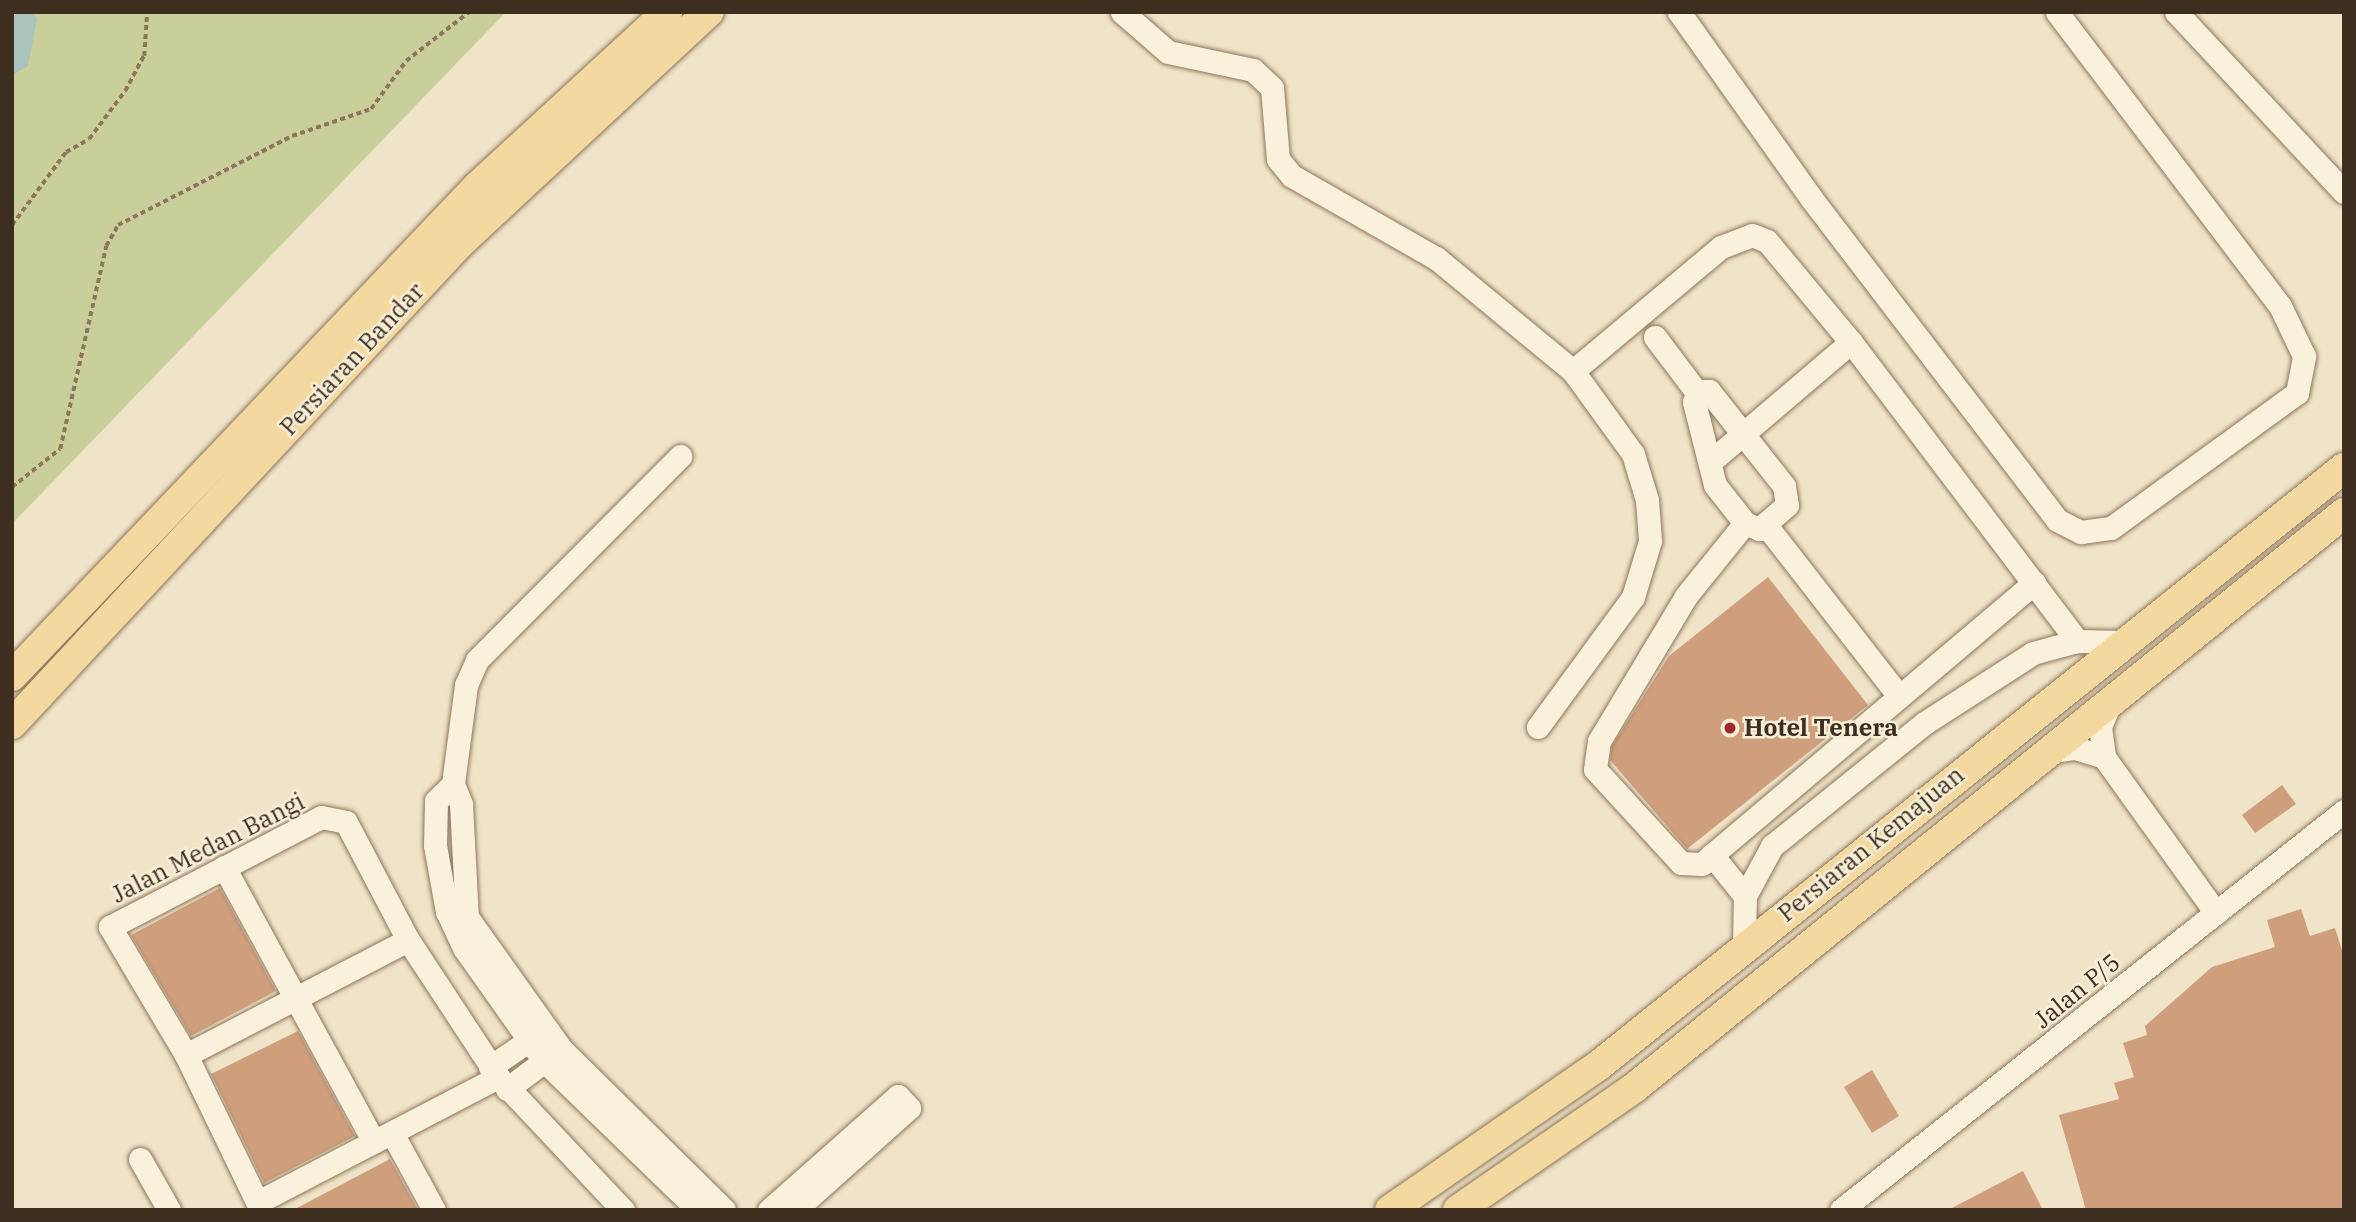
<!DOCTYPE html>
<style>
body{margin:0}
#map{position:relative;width:2356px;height:1222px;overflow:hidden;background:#f0e4c8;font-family:"IBM Plex Serif",serif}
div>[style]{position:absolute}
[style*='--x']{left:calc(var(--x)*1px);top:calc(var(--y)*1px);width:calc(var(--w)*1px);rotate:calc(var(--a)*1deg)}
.green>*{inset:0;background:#c9cf9b}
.water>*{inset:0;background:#a9c4bc}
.building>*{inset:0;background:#cf9f7d}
.path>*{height:3.5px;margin-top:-1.75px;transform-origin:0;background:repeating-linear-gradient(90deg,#8d765c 0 5px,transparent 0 8.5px)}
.roads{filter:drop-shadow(0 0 2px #8d765c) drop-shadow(0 0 2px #8d765c)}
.minor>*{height:23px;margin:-11.5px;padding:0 11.5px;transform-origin:11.5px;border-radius:11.5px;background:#faf1dc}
.major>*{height:30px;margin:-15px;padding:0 15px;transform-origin:15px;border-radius:15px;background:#f3d9a0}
.dots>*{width:19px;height:19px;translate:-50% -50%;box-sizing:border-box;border:4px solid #f7eed8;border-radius:50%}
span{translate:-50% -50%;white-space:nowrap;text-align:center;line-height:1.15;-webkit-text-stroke:5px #f7eed8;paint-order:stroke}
.street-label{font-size:24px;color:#3d2e20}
.poi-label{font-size:24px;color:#3d2e20;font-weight:700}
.left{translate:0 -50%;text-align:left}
.frame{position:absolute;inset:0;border:14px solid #3d2e20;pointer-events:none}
</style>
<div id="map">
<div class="green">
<i style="clip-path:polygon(12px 12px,506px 12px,12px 524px)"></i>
</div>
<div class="water">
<i style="clip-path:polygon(12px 12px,33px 12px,37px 19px,28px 66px,12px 75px)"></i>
</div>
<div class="building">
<i style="clip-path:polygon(1768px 577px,1868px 705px,1687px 849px,1610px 760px,1612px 746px,1669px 656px)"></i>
<i style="clip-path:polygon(2282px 785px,2296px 804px,2255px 833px,2242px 815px)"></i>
<i style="clip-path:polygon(220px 888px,276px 991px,191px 1036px,131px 935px)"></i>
<i style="clip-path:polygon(2301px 909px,2310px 936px,2335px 928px,2344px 957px,2344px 1210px,2086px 1210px,2059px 1115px,2119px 1099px,2114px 1083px,2134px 1077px,2123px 1043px,2147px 1035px,2145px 1026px,2212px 967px,2275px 947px,2267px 920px)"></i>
<i style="clip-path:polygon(298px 1031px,355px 1136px,264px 1183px,211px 1074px)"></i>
<i style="clip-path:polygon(1872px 1070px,1899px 1116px,1872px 1133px,1844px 1087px)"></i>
<i style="clip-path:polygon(390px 1159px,418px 1210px,293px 1210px)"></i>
<i style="clip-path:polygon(2023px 1171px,2043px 1210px,1948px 1210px)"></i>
</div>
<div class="path">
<i style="--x:12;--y:225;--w:91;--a:-53.5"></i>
<i style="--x:66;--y:152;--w:26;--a:-29"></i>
<i style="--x:89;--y:139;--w:60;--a:-53.1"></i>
<i style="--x:125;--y:91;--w:40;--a:-62"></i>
<i style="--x:144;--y:56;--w:44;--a:-86.1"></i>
<i style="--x:12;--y:487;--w:61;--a:-38.4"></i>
<i style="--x:60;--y:449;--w:208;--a:-77.2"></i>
<i style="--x:106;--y:246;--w:24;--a:-60"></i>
<i style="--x:118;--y:225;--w:195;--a:-27.1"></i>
<i style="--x:292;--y:136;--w:83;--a:-18.9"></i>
<i style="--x:371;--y:109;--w:59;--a:-53.9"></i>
<i style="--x:406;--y:61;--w:80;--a:-37.9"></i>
</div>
<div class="roads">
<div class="minor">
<i style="--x:1122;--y:12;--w:61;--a:41"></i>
<i style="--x:1168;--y:52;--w:87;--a:12"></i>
<i style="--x:1253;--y:70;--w:26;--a:43"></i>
<i style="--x:1272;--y:88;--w:71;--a:85.2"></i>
<i style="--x:1278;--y:159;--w:22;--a:51"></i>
<i style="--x:1292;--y:176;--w:166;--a:29.7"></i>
<i style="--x:1436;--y:258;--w:178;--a:39.5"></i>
<i style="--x:1573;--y:371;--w:102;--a:54.1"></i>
<i style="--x:1633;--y:454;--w:48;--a:73.1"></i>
<i style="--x:1647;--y:500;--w:41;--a:85.8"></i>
<i style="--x:1650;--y:541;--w:59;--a:106.9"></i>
<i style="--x:1633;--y:597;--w:161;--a:126.2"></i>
<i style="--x:1679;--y:12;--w:228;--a:54.6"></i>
<i style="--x:1811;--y:198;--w:405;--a:52.6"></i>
<i style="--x:2057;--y:520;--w:27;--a:27"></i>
<i style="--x:2081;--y:532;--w:30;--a:-8"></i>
<i style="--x:2111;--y:528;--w:230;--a:-36"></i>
<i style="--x:2297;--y:393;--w:38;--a:-79"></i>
<i style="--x:2304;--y:356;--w:55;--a:-115.6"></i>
<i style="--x:2280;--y:306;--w:369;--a:-127.2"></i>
<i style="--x:2176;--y:12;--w:246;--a:47"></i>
<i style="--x:1655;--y:337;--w:71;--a:53"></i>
<i style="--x:1573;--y:371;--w:193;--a:-40"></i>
<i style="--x:1721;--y:247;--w:33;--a:-21"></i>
<i style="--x:1752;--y:235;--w:16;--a:22"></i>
<i style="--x:1767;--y:241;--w:131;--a:50.3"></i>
<i style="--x:1851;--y:342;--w:375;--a:52.9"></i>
<i style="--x:1701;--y:391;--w:8;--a:0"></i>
<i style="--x:1709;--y:391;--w:121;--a:51.7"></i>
<i style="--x:1784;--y:486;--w:19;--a:81"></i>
<i style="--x:1787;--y:505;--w:37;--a:139"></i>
<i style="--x:1759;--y:529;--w:15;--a:-157"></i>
<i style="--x:1745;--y:523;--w:48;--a:-128.3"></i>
<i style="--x:1715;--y:485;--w:86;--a:-104.2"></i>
<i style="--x:1694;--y:402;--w:13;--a:-58"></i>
<i style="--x:1710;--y:462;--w:185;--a:-40.4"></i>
<i style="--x:1765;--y:524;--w:218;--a:52.1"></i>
<i style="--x:2110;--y:703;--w:26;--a:113"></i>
<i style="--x:2100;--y:727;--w:30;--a:82"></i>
<i style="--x:2104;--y:757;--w:192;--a:54.3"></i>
<i style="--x:2046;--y:752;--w:29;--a:-8"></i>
<i style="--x:2075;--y:748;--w:30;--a:17"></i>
<i style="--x:453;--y:784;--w:100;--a:-82.5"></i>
<i style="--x:466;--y:685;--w:27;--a:-66"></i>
<i style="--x:477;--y:660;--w:288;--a:-45.1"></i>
<i style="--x:1712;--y:855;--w:13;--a:138"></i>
<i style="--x:1702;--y:864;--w:21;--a:-177"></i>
<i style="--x:1681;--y:863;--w:127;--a:-132.5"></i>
<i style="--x:1595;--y:769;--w:28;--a:-82"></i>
<i style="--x:1599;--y:741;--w:169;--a:-59"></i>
<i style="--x:1686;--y:596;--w:94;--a:-51.1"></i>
<i style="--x:224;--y:867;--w:313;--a:61.4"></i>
<i style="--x:1745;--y:896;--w:53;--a:-128.8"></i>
<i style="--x:1712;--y:855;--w:422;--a:-40.2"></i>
<i style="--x:1744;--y:946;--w:50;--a:-88.9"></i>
<i style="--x:1745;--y:896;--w:57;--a:-61.6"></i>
<i style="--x:1772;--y:846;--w:194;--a:-38.9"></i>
<i style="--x:1923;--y:724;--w:131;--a:-32.8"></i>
<i style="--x:2033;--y:653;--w:46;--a:-15.3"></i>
<i style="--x:2077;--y:641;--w:48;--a:1.2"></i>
<i style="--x:186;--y:1055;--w:250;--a:-27.4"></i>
<i style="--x:490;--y:1067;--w:60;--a:-34.2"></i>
<i style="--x:507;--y:1089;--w:60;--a:-36.9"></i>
<i style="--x:392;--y:1133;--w:88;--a:61.4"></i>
<i style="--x:140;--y:1159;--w:59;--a:60.4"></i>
<i style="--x:258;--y:1202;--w:271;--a:-27.5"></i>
<i style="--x:261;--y:1210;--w:172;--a:-115.8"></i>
<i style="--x:186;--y:1055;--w:149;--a:-120.7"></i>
<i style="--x:110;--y:927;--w:238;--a:-27.5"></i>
<i style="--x:321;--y:817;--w:25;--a:11"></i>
<i style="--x:346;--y:822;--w:133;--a:62.3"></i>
<i style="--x:408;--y:940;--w:164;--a:56.7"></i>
<i style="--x:498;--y:1077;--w:183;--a:46.8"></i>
<i style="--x:698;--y:1210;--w:214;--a:-135.9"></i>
<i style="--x:544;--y:1061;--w:138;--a:-125.3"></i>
<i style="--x:464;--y:948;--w:40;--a:-115"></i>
<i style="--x:447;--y:912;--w:68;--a:-100.2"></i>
<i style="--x:435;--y:845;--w:44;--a:-88.7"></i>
<i style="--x:436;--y:801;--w:24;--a:-45"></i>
<i style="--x:453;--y:784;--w:22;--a:68"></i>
<i style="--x:461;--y:804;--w:113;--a:87"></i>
<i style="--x:467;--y:917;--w:162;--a:54.5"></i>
<i style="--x:561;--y:1049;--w:229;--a:44.6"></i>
<i style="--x:769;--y:1210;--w:172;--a:-41.5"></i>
<i style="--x:898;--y:1096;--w:16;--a:47"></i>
<i style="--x:909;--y:1108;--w:153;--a:138.2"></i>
<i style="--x:1841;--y:1210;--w:642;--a:-38.42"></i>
</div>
<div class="major">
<i style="--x:12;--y:676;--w:676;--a:-46.44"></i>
<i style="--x:478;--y:186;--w:257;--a:-42.6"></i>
<i style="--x:12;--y:724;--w:656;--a:-47.04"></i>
<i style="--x:459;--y:244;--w:341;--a:-42.9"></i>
<i style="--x:1390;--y:1210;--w:253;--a:-34.7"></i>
<i style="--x:1598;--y:1066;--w:956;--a:-38.72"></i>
<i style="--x:1458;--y:1210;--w:214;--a:-34.7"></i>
<i style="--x:1634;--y:1088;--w:914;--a:-39"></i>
</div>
</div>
<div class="dots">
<i style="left:1730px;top:728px;background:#9e2a2b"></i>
</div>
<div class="street-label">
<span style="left:352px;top:359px;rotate:-47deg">Persiaran Bandar</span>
<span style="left:1871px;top:844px;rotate:-39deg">Persiaran Kemajuan</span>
<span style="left:208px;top:848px;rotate:-27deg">Jalan Medan Bangi</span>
<span style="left:2077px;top:991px;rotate:-39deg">Jalan P/5</span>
</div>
<div class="poi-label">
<span class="left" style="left:1744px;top:728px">Hotel Tenera</span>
</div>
<div class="frame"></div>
</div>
